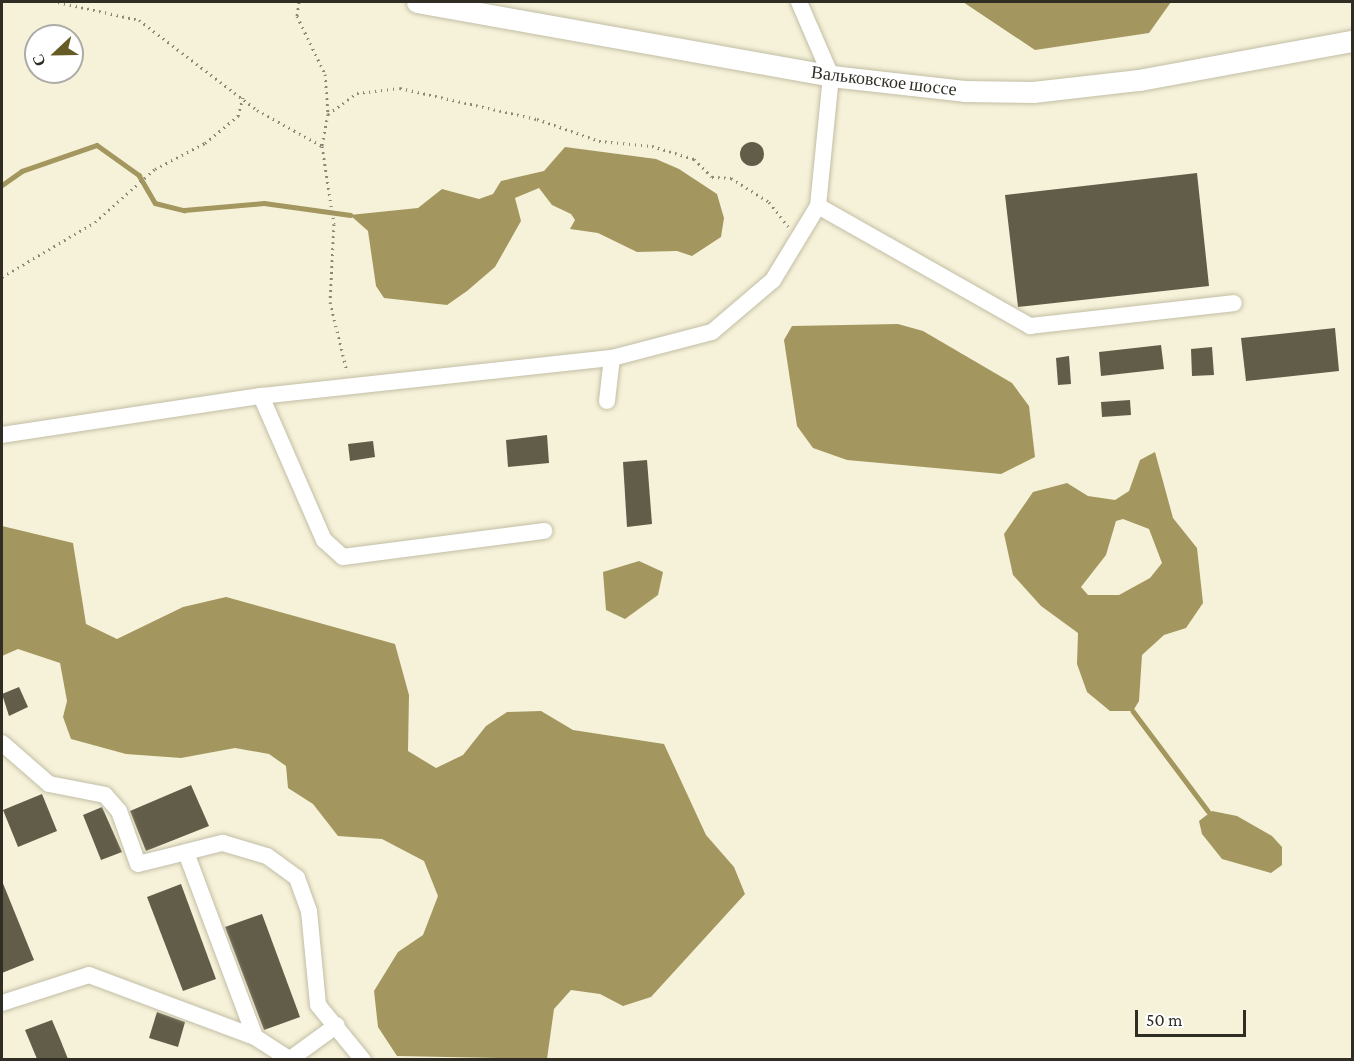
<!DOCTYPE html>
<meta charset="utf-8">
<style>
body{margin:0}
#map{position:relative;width:1354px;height:1061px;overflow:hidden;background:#f6f2d9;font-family:"Crimson Pro",serif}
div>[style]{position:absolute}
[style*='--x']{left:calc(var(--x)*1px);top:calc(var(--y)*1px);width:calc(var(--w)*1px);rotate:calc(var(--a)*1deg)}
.water>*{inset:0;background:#a3975f}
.stream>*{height:4.5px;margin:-2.25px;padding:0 2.25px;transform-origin:2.25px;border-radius:2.25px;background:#a3975f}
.building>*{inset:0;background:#625d49}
.round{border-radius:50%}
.path>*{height:3px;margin-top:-1.5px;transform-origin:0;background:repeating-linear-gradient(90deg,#8b8878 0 1.5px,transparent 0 6px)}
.roads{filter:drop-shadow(0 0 2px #c2bea6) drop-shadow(0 0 2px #c2bea6)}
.minor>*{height:16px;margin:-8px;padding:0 8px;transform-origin:8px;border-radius:8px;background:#fff}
.major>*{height:21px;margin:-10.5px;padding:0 10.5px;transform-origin:10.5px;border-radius:10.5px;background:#fff}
span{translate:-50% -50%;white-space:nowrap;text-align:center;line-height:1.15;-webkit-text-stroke:6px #fff;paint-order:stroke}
.street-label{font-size:18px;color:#2f2d24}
.frame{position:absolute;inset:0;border:3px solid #2f2d24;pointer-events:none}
.north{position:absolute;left:24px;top:24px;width:60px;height:60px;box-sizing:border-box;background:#fff;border:2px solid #acaba7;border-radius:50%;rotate:248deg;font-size:16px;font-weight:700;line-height:24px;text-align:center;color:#2f2d24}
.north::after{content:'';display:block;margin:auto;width:21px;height:27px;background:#655b27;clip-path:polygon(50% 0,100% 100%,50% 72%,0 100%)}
.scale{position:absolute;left:1135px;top:1010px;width:111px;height:27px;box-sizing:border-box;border:3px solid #2f2d24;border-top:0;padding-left:8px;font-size:18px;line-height:21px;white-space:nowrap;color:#2f2d24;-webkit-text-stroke:4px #fff;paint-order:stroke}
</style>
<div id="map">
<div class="water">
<i style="clip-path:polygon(963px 2px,1171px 2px,1149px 33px,1035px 50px)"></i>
<i style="clip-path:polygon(565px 147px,656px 159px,679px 169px,717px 194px,724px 218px,721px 237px,692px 256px,677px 251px,637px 252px,598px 233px,570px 229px,575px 220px,571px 214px,552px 205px,539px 188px,515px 198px,521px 221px,495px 267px,467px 291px,447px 305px,384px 298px,376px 286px,368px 231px,350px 215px,418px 208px,442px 189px,479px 199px,493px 194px,501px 181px,544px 171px)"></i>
<i style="clip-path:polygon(898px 324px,923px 331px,1012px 383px,1029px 406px,1035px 457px,1001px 474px,847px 460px,813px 448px,797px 426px,784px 340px,792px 326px)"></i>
<i style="clip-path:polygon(evenodd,1155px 452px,1173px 518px,1197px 548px,1203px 603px,1186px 628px,1164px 635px,1142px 655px,1139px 701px,1133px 711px,1110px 711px,1087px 692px,1077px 664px,1078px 633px,1041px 606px,1013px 575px,1004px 534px,1033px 492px,1067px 483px,1088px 496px,1115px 500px,1129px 491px,1140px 460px,1155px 452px,1123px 519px,1149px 529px,1162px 563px,1150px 578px,1119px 595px,1088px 595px,1081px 587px,1106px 555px,1116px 521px,1123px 519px)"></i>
<i style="clip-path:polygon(2px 526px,73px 543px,86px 624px,117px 639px,183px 607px,226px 597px,395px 644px,409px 695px,408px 751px,436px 768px,463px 755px,486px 726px,507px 712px,541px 711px,573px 730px,664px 744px,706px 835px,734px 867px,745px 894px,651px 997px,623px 1006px,600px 994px,571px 990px,554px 1009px,547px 1059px,397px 1056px,378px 1027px,374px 991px,398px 952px,423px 935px,438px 896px,424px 861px,382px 839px,338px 836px,313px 804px,288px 788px,286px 766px,269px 754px,235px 748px,181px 758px,126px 754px,71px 739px,63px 717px,67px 701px,60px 663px,18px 649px,2px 656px)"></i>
<i style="clip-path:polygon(639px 561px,663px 572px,658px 595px,625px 619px,606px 610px,603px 572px)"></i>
<i style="clip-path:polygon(1212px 811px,1237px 816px,1272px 836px,1282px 847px,1282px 865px,1271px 873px,1222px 859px,1202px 834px,1199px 821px)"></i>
</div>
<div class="stream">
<i style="--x:2;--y:185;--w:24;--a:-35"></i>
<i style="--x:22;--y:171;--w:79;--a:-19.1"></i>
<i style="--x:97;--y:145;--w:52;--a:35.5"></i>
<i style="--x:139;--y:175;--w:32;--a:60"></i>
<i style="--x:155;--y:203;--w:30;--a:14"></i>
<i style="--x:184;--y:210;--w:80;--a:-5"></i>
<i style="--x:264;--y:203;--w:87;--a:7.9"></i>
<i style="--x:1133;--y:711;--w:125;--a:53.1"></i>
</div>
<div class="building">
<i class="round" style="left:740px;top:142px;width:24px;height:24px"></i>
<i style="clip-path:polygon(1197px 173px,1209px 286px,1018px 307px,1005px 195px)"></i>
<i style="clip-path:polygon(1335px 328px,1339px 371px,1246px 381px,1241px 338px)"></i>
<i style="clip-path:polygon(1161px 345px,1164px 369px,1101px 376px,1099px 352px)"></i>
<i style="clip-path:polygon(1212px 347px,1214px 375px,1192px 376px,1191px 349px)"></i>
<i style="clip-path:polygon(1069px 356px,1071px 384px,1058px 385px,1056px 358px)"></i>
<i style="clip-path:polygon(1130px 400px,1131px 415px,1102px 417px,1101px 402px)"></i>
<i style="clip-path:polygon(547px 435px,549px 463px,508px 467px,506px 440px)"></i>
<i style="clip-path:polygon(373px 441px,375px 457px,350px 461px,348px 444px)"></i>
<i style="clip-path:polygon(647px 460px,652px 524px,627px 527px,623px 462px)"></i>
<i style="clip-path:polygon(19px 687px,28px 707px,9px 716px,2px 694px)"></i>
<i style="clip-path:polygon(191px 785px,209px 826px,146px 851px,130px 811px)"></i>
<i style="clip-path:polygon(42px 794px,57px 831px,18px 847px,3px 810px)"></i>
<i style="clip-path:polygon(102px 807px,122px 852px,101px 860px,83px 815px)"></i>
<i style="clip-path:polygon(2px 881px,34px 960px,2px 973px)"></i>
<i style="clip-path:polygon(181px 884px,216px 979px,183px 991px,147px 897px)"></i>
<i style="clip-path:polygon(262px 914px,300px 1017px,264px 1030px,225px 927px)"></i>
<i style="clip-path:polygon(157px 1012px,185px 1022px,178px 1047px,149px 1038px)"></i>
<i style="clip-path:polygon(52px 1020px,60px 1039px,68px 1059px,37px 1059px,25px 1030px)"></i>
</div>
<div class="path">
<i style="--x:58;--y:2;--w:83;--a:12.5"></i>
<i style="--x:139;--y:20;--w:148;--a:37.3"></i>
<i style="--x:257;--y:110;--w:74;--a:29"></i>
<i style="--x:299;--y:2;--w:14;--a:98"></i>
<i style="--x:297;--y:16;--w:64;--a:64.2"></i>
<i style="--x:325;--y:74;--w:40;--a:85.7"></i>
<i style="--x:328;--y:114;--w:33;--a:101"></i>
<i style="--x:322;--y:146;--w:79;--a:81.3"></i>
<i style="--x:334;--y:224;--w:78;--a:92.9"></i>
<i style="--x:330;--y:302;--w:72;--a:76.3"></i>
<i style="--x:328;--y:114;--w:36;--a:-36"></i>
<i style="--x:357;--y:93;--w:43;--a:-6.6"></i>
<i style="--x:400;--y:88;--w:140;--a:12.8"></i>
<i style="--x:537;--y:119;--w:66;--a:19.5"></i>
<i style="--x:599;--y:141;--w:53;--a:5.4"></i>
<i style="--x:652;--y:146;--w:44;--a:17.2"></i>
<i style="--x:694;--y:159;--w:25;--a:45"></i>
<i style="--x:712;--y:177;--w:19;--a:3"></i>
<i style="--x:731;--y:178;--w:45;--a:32.3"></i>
<i style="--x:769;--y:202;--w:31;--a:52"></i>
<i style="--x:2;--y:277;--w:108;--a:-30.6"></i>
<i style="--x:95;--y:222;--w:80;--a:-41.5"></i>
<i style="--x:155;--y:169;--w:56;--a:-27.5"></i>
<i style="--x:205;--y:143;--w:43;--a:-39.3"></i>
<i style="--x:238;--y:116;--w:20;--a:-75"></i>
</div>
<div class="roads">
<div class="minor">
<i style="--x:818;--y:206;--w:244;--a:29.5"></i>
<i style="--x:1030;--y:326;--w:205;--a:-6.4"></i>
<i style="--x:261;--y:396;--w:157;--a:66.4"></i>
<i style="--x:324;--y:540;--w:25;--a:42"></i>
<i style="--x:343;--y:557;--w:203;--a:-7.4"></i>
<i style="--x:607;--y:401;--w:43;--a:-83.4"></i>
<i style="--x:2;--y:435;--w:262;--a:-8.6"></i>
<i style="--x:261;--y:396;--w:353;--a:-6.2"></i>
<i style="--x:612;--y:358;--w:103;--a:-14.6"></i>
<i style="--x:712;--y:332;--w:80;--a:-40.4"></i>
<i style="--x:773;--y:280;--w:87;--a:-58.7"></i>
<i style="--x:818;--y:206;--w:131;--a:-84.3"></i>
<i style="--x:831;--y:76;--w:81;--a:-113.4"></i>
<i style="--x:2;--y:743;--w:62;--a:41.1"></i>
<i style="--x:49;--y:784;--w:57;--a:11.1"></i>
<i style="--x:105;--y:795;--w:21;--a:49"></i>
<i style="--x:119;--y:811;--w:56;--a:70.3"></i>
<i style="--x:138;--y:864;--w:49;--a:-14"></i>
<i style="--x:2;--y:1003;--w:91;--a:-17.8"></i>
<i style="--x:89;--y:975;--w:177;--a:20.5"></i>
<i style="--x:255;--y:1037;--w:40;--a:32.9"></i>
<i style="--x:255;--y:1037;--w:197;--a:-110.5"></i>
<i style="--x:186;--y:852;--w:38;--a:-14"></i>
<i style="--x:223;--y:843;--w:46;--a:16.5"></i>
<i style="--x:267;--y:856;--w:37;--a:36"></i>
<i style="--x:297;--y:878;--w:35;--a:70"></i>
<i style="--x:309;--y:911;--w:94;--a:84.5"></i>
<i style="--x:318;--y:1005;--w:71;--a:50.7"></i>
<i style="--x:289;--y:1060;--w:59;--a:-36.1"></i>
</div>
<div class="major">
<i style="--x:417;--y:2;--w:421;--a:10.1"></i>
<i style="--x:831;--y:76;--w:134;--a:6.4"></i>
<i style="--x:964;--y:91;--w:69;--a:0.8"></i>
<i style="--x:1033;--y:92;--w:107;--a:-6.5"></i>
<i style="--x:1139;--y:80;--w:217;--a:-10.4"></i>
</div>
</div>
<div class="street-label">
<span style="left:884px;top:81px;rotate:7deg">Вальковское шоссе</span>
</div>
<div class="frame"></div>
<div class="north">С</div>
<div class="scale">50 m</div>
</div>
